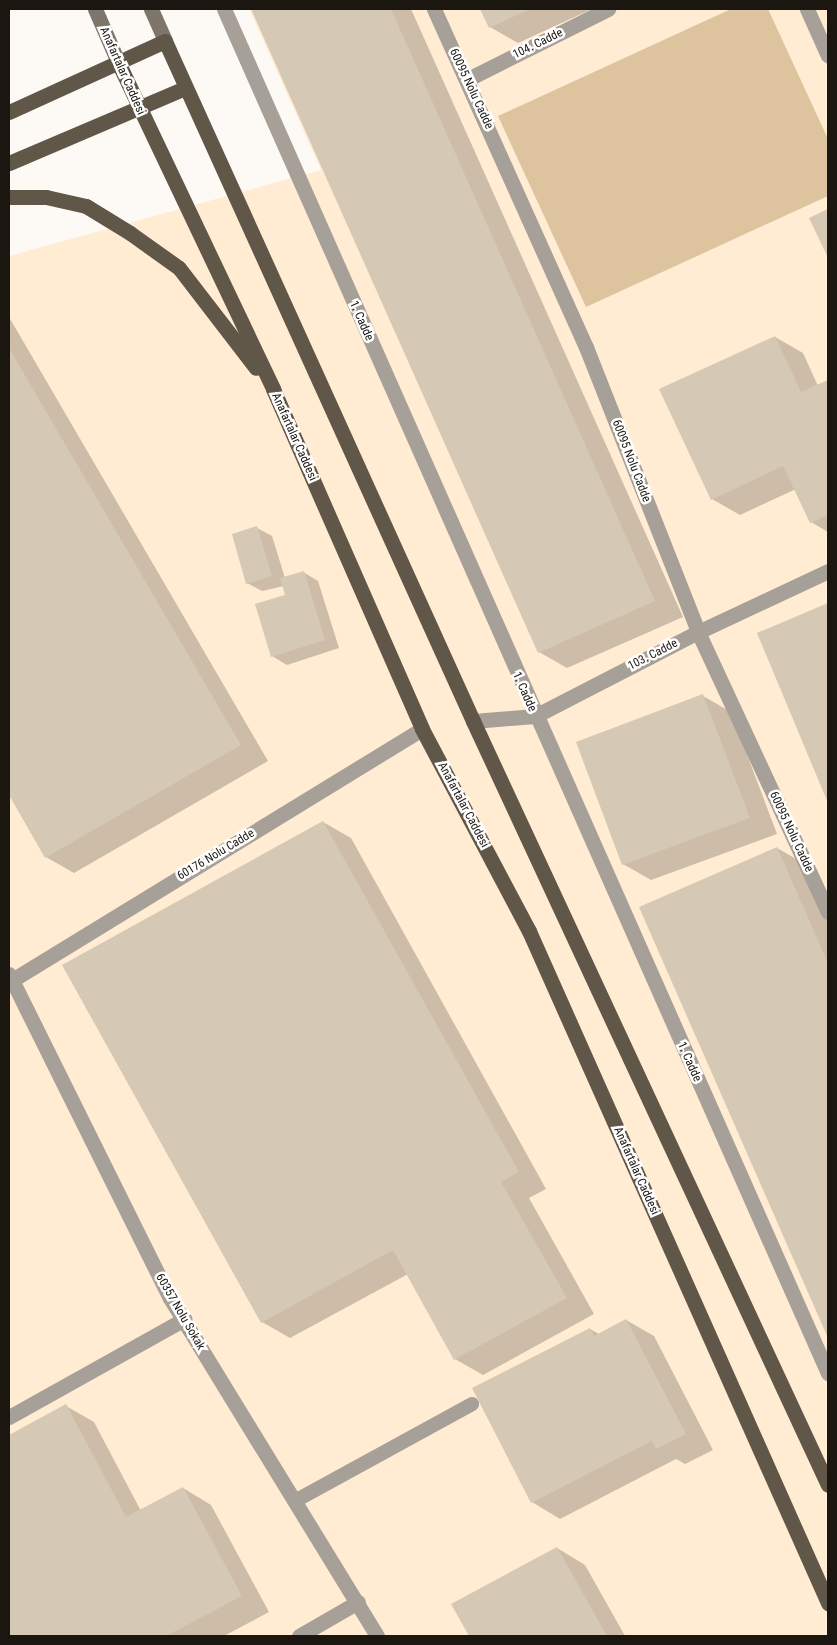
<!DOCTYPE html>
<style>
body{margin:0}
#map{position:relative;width:837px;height:1645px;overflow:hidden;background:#fdfaf6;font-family:"Roboto Condensed",sans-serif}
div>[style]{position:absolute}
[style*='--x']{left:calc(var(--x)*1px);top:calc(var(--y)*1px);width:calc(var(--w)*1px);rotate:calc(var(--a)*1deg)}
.built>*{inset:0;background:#ffecd2}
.green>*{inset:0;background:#ddc49f}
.shadow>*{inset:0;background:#0003}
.building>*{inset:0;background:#d5c8b5}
.lane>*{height:14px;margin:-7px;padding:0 7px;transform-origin:7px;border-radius:7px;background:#a6a098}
.street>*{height:15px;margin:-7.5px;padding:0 7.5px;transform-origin:7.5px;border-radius:7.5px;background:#a6a098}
.secondary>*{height:15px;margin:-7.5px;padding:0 7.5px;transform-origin:7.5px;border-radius:7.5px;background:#7e766a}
.primary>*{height:15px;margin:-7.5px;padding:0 7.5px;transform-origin:7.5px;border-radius:7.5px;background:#615749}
span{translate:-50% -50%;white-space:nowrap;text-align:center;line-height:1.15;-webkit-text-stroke:5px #fff;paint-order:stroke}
.street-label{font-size:12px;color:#1b1610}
.frame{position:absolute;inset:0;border:10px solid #1b1610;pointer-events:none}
</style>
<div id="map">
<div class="built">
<i style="clip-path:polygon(249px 9px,828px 9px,828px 1636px,9px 1636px,9px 256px,321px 170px)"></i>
</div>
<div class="green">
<i style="clip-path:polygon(731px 9px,768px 9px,828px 139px,828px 196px,586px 307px,498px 116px)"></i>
</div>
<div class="shadow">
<i style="clip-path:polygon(252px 9px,411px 9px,683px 617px,567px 668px,539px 652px)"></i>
<i style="clip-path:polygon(482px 9px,592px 9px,518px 43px,490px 27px)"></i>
<i style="clip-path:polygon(9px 317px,268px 761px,74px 873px,46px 857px,9px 793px)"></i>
<i style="clip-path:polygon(775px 337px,803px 353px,818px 386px,828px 381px,828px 532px,811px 522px,796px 489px,740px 515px,712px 499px)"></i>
<i style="clip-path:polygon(257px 528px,272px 536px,285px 578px,303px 572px,318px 581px,339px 648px,287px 665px,272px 656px,287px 596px,284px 586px,262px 591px,247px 583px)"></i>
<i style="clip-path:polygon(828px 605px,828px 800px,758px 634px)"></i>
<i style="clip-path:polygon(703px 696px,731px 712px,777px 834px,651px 880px,623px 864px)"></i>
<i style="clip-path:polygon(323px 822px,351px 838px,546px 1189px,529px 1198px,594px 1314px,483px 1375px,455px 1359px,408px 1274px,290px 1338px,262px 1322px)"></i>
<i style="clip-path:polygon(777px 848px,805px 864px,828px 917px,828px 1335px,640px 908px)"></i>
<i style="clip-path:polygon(626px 1320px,654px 1336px,713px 1450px,685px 1464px,676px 1459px,560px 1519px,532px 1502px,473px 1389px,590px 1329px,599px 1334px)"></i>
<i style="clip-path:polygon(66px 1406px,94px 1422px,141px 1511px,183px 1488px,211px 1505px,269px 1612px,224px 1636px,9px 1636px,9px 1583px,13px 1581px,9px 1574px,9px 1436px)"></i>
<i style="clip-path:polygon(557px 1548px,585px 1565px,625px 1636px,470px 1636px,453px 1605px)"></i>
</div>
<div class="building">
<i style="clip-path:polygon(251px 9px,391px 9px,655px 601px,538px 653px)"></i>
<i style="clip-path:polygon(480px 9px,530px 9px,489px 28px)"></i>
<i style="clip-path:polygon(828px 209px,828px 258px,809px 218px)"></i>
<i style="clip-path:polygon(775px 336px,801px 392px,828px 380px,828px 515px,810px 523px,783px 466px,711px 500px,659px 389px)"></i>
<i style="clip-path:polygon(9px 348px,241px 745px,45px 858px,9px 795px)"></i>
<i style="clip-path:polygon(257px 526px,272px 576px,246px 584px,232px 534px)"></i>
<i style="clip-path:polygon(304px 571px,325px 640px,271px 657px,255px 604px,285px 595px,280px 578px)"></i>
<i style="clip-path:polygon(828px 603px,828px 803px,757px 633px)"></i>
<i style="clip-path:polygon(703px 694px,750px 818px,622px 865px,576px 742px)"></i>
<i style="clip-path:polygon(323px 821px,519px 1172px,501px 1182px,567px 1298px,454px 1360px,393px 1250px,261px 1323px,62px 965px)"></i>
<i style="clip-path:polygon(777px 847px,828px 963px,828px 1338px,639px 907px)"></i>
<i style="clip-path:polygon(626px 1319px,686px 1434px,656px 1449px,652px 1441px,531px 1503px,472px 1388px,590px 1328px,594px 1336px)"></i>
<i style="clip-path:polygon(66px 1404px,126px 1517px,183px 1487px,242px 1596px,166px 1636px,9px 1636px,9px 1435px)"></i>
<i style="clip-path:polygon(557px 1547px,607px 1636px,469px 1636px,451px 1604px)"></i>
</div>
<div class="lane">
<i style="--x:295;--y:1501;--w:202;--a:-28.7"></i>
</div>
<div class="street">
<i style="--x:224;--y:9;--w:1492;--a:66.12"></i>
<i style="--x:434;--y:9;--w:371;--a:65.8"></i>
<i style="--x:586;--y:347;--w:306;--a:68.5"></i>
<i style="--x:698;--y:632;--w:309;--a:65.1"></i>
<i style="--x:807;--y:9;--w:51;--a:65.9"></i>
<i style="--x:468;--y:79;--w:157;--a:-26.6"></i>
<i style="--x:473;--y:721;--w:62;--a:-4.6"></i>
<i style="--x:535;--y:716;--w:183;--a:-27.3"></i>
<i style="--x:698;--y:632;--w:144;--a:-25.1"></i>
<i style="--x:9;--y:974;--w:362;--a:63.6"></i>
<i style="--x:170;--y:1298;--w:396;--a:58.5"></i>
<i style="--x:9;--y:982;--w:484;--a:-31.5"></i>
<i style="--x:9;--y:1417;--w:201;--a:-29.2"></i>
<i style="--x:299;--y:1636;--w:68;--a:-30"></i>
</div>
<div class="secondary">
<i style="--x:95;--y:9;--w:58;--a:66.5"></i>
<i style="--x:151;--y:9;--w:35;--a:66"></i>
</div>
<div class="primary">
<i style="--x:118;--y:62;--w:362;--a:64.6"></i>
<i style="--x:273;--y:389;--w:371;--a:66.3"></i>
<i style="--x:422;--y:729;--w:229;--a:62.1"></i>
<i style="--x:529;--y:931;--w:736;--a:66.01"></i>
<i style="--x:9;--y:112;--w:171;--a:-24.5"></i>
<i style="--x:165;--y:41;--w:747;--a:65.63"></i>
<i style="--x:473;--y:721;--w:842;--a:65.08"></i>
<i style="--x:9;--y:163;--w:191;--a:-23.1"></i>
<i style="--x:9;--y:197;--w:37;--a:0"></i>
<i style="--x:46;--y:197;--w:41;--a:12.7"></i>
<i style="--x:86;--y:206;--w:52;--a:31.5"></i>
<i style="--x:130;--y:233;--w:60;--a:35.5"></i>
<i style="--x:179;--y:268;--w:126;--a:52.4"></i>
</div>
<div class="street-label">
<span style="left:538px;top:44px;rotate:-26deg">104. Cadde</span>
<span style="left:122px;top:71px;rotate:66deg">Anafartalar Caddesi</span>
<span style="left:471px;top:89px;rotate:65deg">60095 Nolu Cadde</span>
<span style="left:361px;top:321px;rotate:66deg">1. Cadde</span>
<span style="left:294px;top:437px;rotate:66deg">Anafartalar Caddesi</span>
<span style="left:631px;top:461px;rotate:69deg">60095 Nolu Cadde</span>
<span style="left:653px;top:655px;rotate:-27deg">103. Cadde</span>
<span style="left:524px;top:692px;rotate:66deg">1. Cadde</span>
<span style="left:463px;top:805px;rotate:62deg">Anafartalar Caddesi</span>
<span style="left:791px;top:832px;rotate:65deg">60095 Nolu Cadde</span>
<span style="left:216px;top:855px;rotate:-31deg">60176 Nolu Cadde</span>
<span style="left:689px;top:1062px;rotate:66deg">1. Cadde</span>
<span style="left:636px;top:1171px;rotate:66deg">Anafartalar Caddesi</span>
<span style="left:180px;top:1312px;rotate:60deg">60357 Nolu Sokak</span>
</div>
<div class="frame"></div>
</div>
